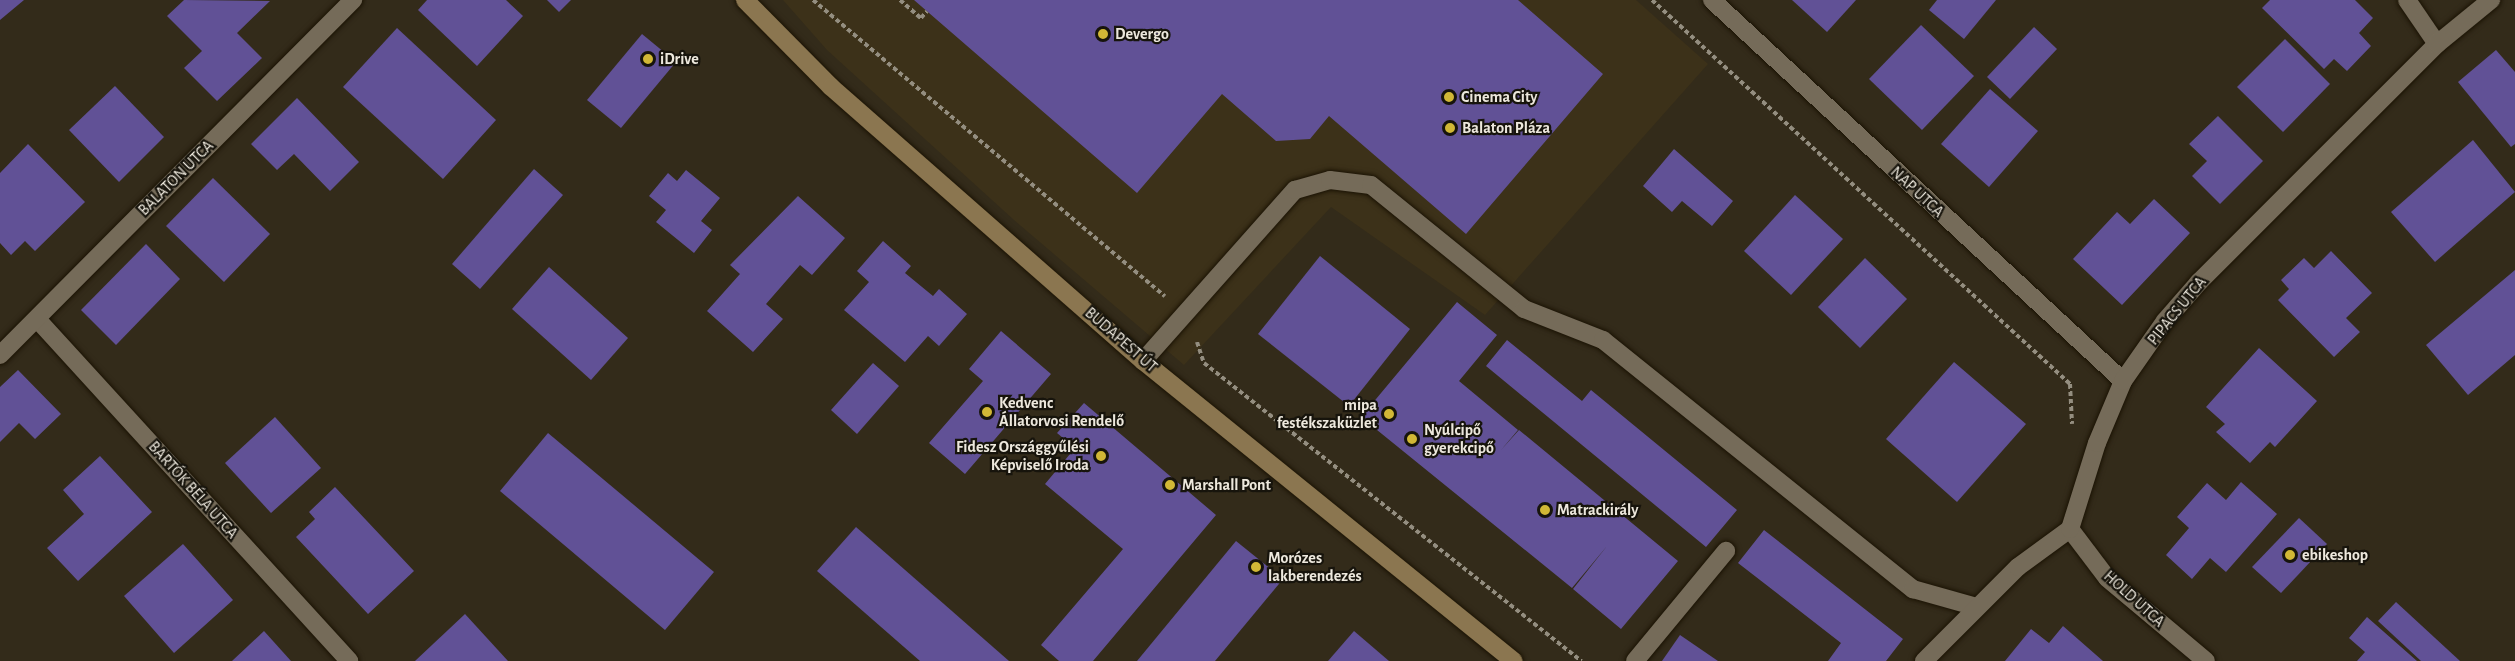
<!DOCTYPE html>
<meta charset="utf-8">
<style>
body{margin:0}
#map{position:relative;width:2515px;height:661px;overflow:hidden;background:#332b1a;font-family:"Alegreya Sans",sans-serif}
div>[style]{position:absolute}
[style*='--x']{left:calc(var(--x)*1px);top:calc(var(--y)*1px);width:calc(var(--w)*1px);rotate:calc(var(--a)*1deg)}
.built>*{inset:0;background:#3c3119}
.building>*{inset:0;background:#615196}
.path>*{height:4px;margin-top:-2px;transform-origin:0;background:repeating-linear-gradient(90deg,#948e80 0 4.5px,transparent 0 7.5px)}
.roads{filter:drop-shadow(0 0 2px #1b1304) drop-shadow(0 0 2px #1b1304)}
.lane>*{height:18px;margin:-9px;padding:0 9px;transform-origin:9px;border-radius:9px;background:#756b59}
.street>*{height:18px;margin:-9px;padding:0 9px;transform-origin:9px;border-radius:9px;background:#756b59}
.secondary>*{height:18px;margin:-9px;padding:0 9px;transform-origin:9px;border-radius:9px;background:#8b7650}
.dots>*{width:16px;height:16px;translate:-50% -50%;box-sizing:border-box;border:3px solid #17140c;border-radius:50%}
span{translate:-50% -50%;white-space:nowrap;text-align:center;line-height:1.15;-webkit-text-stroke:4.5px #17140c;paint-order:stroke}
.poi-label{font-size:16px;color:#ede8dd;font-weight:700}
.left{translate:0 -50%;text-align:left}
.right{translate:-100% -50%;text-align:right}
.street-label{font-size:16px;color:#ede8dd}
</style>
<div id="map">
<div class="built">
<i style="clip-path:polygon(783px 0,1636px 0,1708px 64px,1485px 315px,1331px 207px,1184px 365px,1014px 220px,827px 50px)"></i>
</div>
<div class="building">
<i style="clip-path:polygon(0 0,24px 0,0 20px)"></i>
<i style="clip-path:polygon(184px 0,270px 1px,237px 33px,262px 58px,217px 101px,184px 68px,202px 51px,167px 16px)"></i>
<i style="clip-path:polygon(427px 0,506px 0,523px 16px,477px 66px,418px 10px)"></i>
<i style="clip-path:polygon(547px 0,571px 0,559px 12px)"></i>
<i style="clip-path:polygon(914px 0,1518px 0,1603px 74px,1466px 234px,1329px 116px,1310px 139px,1276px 141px,1222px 94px,1137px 193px)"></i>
<i style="clip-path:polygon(1792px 0,1856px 0,1827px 32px)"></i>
<i style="clip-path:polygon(1937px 0,1996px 0,1964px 39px,1929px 10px)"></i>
<i style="clip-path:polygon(2270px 0,2355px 0,2373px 18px,2359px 33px,2371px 46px,2347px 71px,2334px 59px,2324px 69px,2262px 8px)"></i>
<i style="clip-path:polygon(1921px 25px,1974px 76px,1922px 130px,1869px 79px)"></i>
<i style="clip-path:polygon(2034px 27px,2057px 49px,2010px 99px,1987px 77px)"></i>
<i style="clip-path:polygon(397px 28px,496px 120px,443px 179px,343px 87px)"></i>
<i style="clip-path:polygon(642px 34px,676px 62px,621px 128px,587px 100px)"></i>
<i style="clip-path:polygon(2285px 39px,2330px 84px,2283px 132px,2237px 87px)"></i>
<i style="clip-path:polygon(2496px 50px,2515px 72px,2515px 144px,2511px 147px,2458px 82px)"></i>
<i style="clip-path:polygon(115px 86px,164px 137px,119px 182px,69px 130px)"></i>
<i style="clip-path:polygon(1990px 89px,2038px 131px,1989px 187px,1941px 144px)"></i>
<i style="clip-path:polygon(297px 98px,359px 162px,330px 191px,294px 154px,277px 170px,251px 144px)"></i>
<i style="clip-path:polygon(2218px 116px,2263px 161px,2220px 204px,2192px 176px,2207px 161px,2189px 144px)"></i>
<i style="clip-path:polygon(2473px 140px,2515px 192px,2435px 262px,2391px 212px)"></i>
<i style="clip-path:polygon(28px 144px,85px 202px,35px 251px,25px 241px,11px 255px,0 243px,0 173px)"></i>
<i style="clip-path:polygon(1674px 149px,1733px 201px,1712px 226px,1682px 201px,1672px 212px,1643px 186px)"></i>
<i style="clip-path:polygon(534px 169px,563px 195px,480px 289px,452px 264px)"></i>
<i style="clip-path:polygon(686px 170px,720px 198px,701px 221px,712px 230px,694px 253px,656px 222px,666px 210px,649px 196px,668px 173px,677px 181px)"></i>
<i style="clip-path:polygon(213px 178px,270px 234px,224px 282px,166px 226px)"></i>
<i style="clip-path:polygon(1795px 195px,1843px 239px,1791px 295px,1744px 251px)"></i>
<i style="clip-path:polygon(798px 196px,845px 238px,812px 275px,800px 265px,766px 304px,783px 319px,753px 352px,707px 311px,740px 274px,730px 265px)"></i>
<i style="clip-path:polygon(2154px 199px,2190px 233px,2122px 305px,2073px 259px,2117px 212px,2130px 224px)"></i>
<i style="clip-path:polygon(883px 241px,911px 266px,905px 273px,933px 296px,939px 289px,967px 314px,939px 346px,928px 336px,905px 362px,844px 310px,869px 282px,857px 271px)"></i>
<i style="clip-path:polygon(146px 244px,180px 279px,116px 345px,81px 310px)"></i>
<i style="clip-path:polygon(2331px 251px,2372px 293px,2346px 318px,2360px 332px,2334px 357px,2278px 300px,2289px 289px,2281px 280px,2304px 258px,2314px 268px)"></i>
<i style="clip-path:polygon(1320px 256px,1410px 329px,1349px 406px,1258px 334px)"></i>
<i style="clip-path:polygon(1865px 258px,1907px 299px,1860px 348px,1818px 307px)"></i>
<i style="clip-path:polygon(549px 267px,628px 338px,591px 380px,512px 309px)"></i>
<i style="clip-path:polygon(2515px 270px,2515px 355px,2468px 395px,2426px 345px)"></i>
<i style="clip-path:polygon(1457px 302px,1497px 335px,1459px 381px,1518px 430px,1501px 450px,1519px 430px,1678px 561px,1621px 629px,1573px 589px,1607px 546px,1572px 588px,1361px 417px)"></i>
<i style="clip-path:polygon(1001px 331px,1051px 374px,965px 474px,929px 443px,983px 381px,969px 369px)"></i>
<i style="clip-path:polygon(1507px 340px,1582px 401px,1591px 390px,1737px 510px,1706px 547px,1486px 366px)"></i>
<i style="clip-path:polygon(2259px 348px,2317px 401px,2275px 447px,2270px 442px,2250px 463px,2216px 432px,2225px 424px,2206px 407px)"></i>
<i style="clip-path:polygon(1954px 362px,2026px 424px,1957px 502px,1886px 439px)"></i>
<i style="clip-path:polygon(873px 363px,899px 386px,857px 434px,831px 410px)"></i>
<i style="clip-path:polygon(18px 370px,61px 414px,35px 439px,19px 423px,0 442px,0 387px)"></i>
<i style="clip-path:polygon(1084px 403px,1216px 515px,1093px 661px,1059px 661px,1041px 645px,1123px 549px,1045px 484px,1075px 448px,1057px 433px)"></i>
<i style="clip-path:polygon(275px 417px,321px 468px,271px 513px,225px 463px)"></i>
<i style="clip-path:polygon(548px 433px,714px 572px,665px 630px,500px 491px)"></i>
<i style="clip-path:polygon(100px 456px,152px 512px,78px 581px,47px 548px,84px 514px,63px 490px)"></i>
<i style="clip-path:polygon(2241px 482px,2277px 514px,2226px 572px,2210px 558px,2192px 579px,2166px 555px,2189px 528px,2177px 517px,2207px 483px,2226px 500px)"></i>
<i style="clip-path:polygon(335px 487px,414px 571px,368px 614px,296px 537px,315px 519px,309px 512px)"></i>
<i style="clip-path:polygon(2299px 518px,2327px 544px,2281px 593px,2252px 567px)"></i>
<i style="clip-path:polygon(856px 527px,1009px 661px,920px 661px,817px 571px)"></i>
<i style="clip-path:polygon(1764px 530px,1903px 639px,1886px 661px,1828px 661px,1841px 643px,1738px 563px)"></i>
<i style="clip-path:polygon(1236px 541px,1283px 579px,1215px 661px,1137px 661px)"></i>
<i style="clip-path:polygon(183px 544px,233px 600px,174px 653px,124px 596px)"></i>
<i style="clip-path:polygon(2396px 602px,2460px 661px,2421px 661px,2378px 621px)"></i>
<i style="clip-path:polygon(465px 614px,508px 661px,415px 661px)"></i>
<i style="clip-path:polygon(2367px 617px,2417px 661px,2357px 661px,2365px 652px,2349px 638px)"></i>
<i style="clip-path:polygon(2063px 626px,2103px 661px,2005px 661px,2031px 629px,2049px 643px)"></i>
<i style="clip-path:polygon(264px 631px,291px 661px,232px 661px)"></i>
<i style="clip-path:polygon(1354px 631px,1389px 661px,1328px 661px)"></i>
<i style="clip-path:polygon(1680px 635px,1718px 661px,1662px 661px)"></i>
</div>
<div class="path">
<i style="--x:813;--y:0;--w:460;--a:40.1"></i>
<i style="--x:900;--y:0;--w:28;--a:41"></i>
<i style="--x:921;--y:18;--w:9;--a:-49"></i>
<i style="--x:1652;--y:0;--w:568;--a:42.57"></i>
<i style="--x:2070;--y:384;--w:40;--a:87.1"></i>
<i style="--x:1197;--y:342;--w:22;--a:72"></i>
<i style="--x:1204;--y:363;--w:481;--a:38.3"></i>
</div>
<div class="roads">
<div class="lane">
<i style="--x:1143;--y:361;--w:229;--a:-48.4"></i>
<i style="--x:1295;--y:190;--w:36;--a:-16"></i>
<i style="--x:1330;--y:180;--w:41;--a:7"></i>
<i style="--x:1371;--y:185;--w:197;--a:39"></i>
<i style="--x:1524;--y:309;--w:85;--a:21.4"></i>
<i style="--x:1603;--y:340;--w:398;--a:38.8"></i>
<i style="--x:1913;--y:589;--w:66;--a:15.7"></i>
<i style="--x:1635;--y:661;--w:143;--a:-50.4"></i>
</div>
<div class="street">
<i style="--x:1712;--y:0;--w:560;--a:42.83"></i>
<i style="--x:2407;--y:0;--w:53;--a:55.7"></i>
<i style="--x:37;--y:319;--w:463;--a:47.6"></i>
<i style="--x:0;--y:355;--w:501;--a:-45.16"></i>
<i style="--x:2070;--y:529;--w:61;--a:52.9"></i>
<i style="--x:2107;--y:578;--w:129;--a:40"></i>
<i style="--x:1924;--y:661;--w:133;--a:-45"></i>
<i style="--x:2018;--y:567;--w:64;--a:-36.2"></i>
<i style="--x:2070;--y:529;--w:90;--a:-72.6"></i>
<i style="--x:2097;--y:443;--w:67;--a:-67.2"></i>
<i style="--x:2123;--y:381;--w:73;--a:-55"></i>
<i style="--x:2165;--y:321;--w:52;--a:-48.9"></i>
<i style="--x:2199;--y:282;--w:337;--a:-45"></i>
<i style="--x:2437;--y:44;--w:70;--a:-39.2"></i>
</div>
<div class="secondary">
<i style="--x:745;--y:0;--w:122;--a:45.3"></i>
<i style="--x:831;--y:87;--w:415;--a:41.3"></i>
<i style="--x:1143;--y:361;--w:477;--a:39"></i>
</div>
</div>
<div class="dots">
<i style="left:1103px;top:34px;background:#d1b736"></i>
<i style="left:648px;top:59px;background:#d1b736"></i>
<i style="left:1449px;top:97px;background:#d1b736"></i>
<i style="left:1450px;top:128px;background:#d1b736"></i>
<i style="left:987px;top:412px;background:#d1b736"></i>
<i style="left:1389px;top:414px;background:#d1b736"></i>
<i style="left:1412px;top:439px;background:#d1b736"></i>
<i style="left:1101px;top:456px;background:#d1b736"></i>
<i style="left:1170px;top:485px;background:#d1b736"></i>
<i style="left:1545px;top:510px;background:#d1b736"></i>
<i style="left:2290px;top:555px;background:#d1b736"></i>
<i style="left:1256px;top:567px;background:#d1b736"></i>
</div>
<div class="poi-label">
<span class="left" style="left:1115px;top:34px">Devergo</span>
<span class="left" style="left:660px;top:59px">iDrive</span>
<span class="left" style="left:1461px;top:97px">Cinema City</span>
<span class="left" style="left:1462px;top:128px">Balaton Pláza</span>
<span class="left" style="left:999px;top:412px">Kedvenc<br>Állatorvosi Rendelő</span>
<span class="right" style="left:1377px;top:414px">mipa<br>festékszaküzlet</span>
<span class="left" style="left:1424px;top:439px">Nyúlcipő<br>gyerekcipő</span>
<span class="right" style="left:1089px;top:456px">Fidesz Országgyűlési<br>Képviselő Iroda</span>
<span class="left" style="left:1182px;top:485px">Marshall Pont</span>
<span class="left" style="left:1557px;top:510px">Matrackirály</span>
<span class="left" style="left:2302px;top:555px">ebikeshop</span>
<span class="left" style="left:1268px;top:567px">Morózes<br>lakberendezés</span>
</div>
<div class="street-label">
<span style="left:176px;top:178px;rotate:-45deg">BALATON UTCA</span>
<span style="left:1917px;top:192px;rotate:43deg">NAP UTCA</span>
<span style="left:2177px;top:311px;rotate:-51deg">PIPACS UTCA</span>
<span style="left:1121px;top:340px;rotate:41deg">BUDAPEST ÚT</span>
<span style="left:193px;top:490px;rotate:48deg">BARTÓK BÉLA UTCA</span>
<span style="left:2134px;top:599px;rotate:42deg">HOLD UTCA</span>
</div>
</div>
